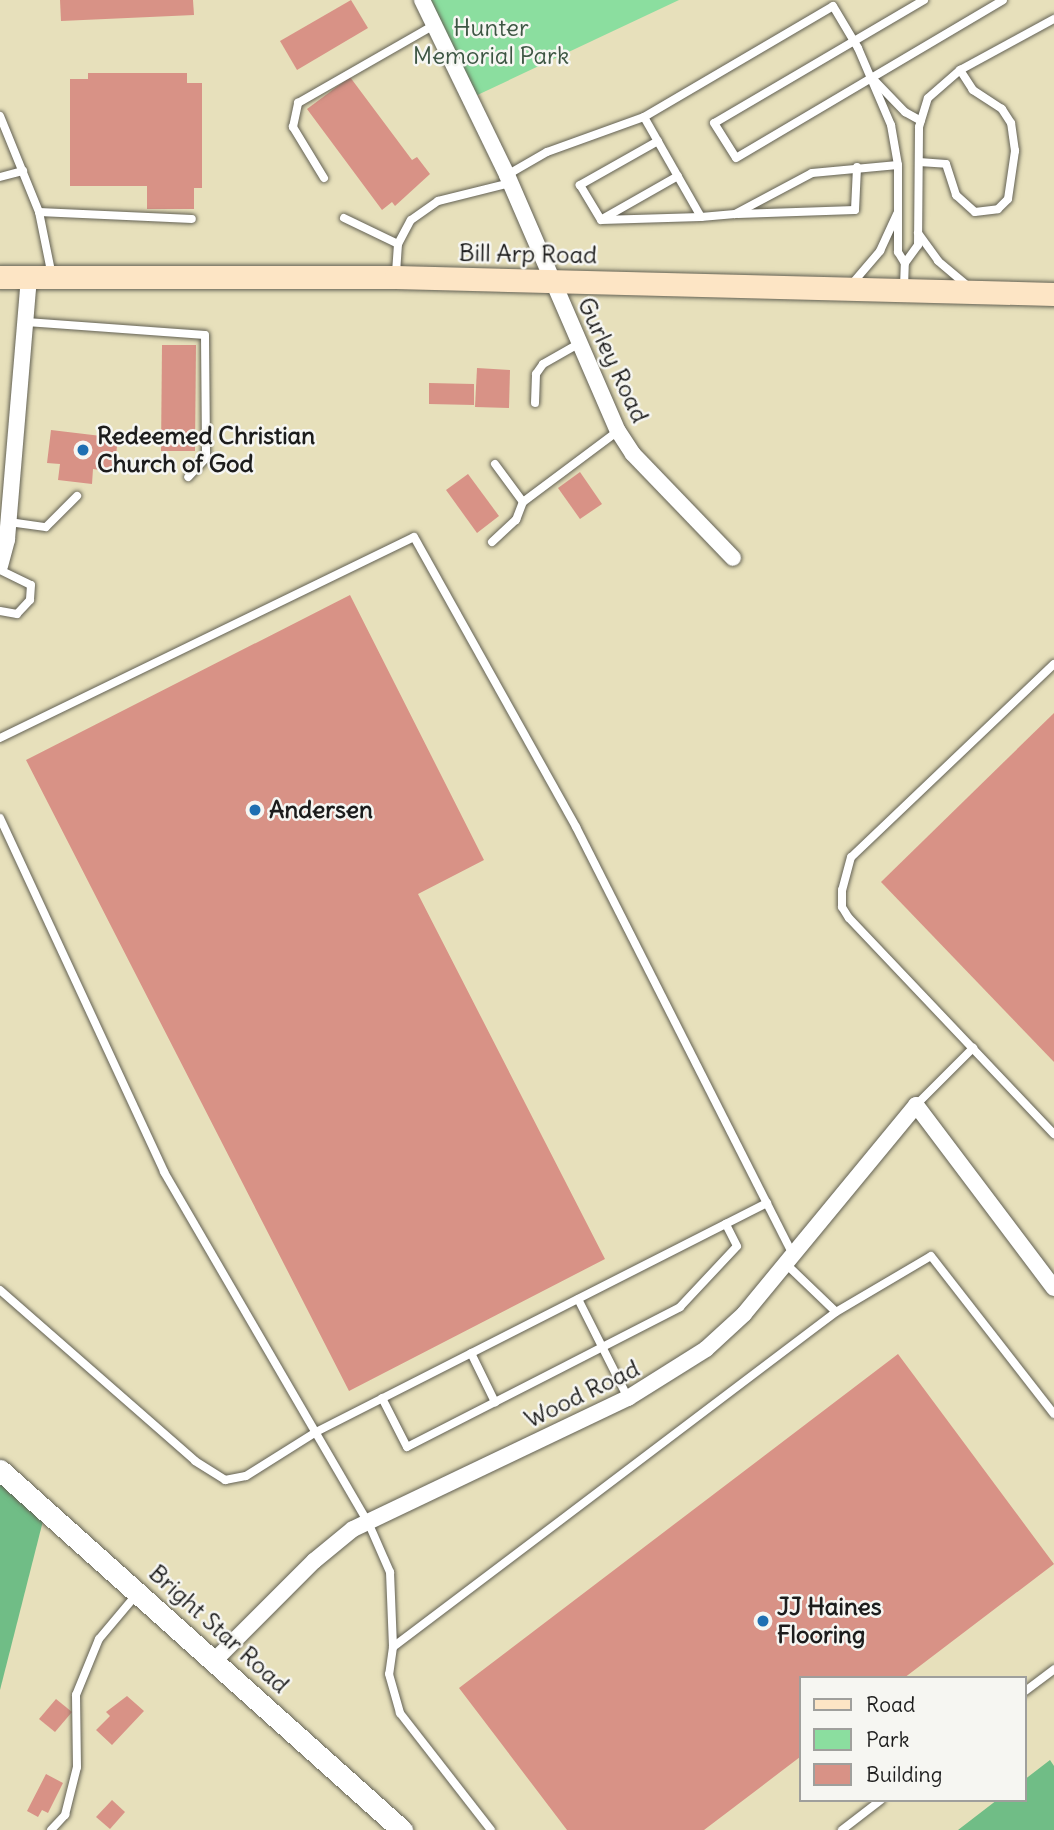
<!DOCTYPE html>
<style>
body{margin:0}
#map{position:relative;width:1054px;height:1830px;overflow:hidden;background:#e7e0bb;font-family:Delius,sans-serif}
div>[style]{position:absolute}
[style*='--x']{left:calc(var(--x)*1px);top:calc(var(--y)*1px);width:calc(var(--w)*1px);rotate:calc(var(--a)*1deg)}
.green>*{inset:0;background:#8bde9f}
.forest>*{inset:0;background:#70bd86}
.building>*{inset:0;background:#d89286}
.roads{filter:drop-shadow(0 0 2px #636154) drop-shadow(0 0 2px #636154)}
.service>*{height:8px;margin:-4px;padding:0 4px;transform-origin:4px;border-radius:4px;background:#fff}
.minor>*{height:16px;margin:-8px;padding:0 8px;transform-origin:8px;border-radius:8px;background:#fff}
.tertiary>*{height:21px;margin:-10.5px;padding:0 10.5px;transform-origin:10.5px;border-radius:10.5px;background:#fff}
.secondary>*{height:23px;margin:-11.5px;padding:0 11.5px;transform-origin:11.5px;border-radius:11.5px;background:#fde5c5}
.dots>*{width:19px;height:19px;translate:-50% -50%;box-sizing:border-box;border:4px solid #f6f6f2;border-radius:50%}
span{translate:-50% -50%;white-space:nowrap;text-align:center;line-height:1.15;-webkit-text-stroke:5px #f6f6f2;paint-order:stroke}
.park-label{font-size:24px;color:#3d5643}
.street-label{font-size:24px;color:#1c1c1c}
.poi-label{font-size:24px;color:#1c1c1c;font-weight:700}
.left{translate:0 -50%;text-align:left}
.legend{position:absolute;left:799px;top:1676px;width:228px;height:126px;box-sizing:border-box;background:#f6f6f2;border:2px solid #9f9f9c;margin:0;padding:9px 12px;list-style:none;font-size:21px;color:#1c1c1c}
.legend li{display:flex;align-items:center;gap:14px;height:35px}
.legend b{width:35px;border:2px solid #9f9f9c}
</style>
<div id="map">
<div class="green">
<i style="clip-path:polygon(428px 0,679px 0,471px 98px)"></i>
</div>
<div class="forest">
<i style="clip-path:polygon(0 1470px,46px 1509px,0 1690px)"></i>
<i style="clip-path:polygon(1050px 1760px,1054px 1766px,1054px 1830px,958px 1830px,997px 1800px,1024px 1800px,1024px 1780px)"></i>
</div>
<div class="building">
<i style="clip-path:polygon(60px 0,193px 0,194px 15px,61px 21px)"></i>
<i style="clip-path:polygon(351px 0,368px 28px,297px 70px,280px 41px)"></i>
<i style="clip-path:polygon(88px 73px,187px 73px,187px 83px,202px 83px,202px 188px,194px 188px,194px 209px,147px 209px,147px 186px,70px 186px,70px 79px,88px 79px)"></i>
<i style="clip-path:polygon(350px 77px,412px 160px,417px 157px,430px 174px,395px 206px,392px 202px,382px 210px,307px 109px)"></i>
<i style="clip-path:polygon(162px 345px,196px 345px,195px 451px,161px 451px)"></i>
<i style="clip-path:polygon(477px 368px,510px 370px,509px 408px,475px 407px)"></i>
<i style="clip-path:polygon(429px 383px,474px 384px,474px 405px,429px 404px)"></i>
<i style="clip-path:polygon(51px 430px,118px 438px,114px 472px,93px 469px,92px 484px,58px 480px,60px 464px,47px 463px)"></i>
<i style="clip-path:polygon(580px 472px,602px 504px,580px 519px,558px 488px)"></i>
<i style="clip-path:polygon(468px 474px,499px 516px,477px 533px,446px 490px)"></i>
<i style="clip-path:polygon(350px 595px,484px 860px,418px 894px,605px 1259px,349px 1391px,26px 760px)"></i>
<i style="clip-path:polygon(1054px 713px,1054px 1062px,881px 882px)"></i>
<i style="clip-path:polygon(898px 1354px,1054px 1564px,904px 1678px,800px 1678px,800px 1757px,704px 1830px,567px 1830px,459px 1688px)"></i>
<i style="clip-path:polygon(127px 1696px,144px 1711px,112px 1745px,96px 1730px,110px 1716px,106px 1712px)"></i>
<i style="clip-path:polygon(56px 1699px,72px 1712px,55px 1732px,39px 1719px)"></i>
<i style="clip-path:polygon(46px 1774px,63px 1783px,48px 1813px,42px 1810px,38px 1817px,27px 1811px)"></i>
<i style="clip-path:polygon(112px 1800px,125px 1812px,110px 1829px,96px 1817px)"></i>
</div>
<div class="roads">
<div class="service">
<i style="--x:924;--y:0;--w:243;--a:149.6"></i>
<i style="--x:714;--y:123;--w:41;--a:57.8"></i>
<i style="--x:736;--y:158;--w:310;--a:-30.6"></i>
<i style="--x:876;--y:82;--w:42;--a:46"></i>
<i style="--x:905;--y:112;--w:18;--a:29"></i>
<i style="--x:0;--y:116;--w:104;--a:67.9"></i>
<i style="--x:39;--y:212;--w:65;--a:78.5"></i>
<i style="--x:644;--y:117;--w:115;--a:60.3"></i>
<i style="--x:701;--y:217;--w:34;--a:-5"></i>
<i style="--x:735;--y:214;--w:87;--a:-28"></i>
<i style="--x:812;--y:173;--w:86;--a:-5.3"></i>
<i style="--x:658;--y:141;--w:90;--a:150.6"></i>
<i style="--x:580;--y:185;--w:41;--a:59"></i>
<i style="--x:601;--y:220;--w:100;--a:-1.7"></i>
<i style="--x:919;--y:162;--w:27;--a:4"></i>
<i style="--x:946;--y:164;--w:33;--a:72"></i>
<i style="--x:956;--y:195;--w:25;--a:42"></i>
<i style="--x:975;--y:212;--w:23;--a:-7"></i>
<i style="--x:998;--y:209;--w:14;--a:-45"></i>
<i style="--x:1008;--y:199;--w:49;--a:-81.7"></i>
<i style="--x:1015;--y:151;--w:28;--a:-98"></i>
<i style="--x:1011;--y:123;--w:17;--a:-123"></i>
<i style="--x:1002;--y:109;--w:35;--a:-147"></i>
<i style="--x:973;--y:90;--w:24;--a:-123"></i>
<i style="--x:507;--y:175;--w:46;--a:-29.9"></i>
<i style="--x:547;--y:152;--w:103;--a:-19.8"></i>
<i style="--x:644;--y:117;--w:219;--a:-30.4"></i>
<i style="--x:833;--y:6;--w:49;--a:59.2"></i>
<i style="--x:858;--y:48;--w:84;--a:66.8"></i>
<i style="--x:891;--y:125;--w:41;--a:80.1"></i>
<i style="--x:898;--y:165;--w:87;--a:90"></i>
<i style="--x:898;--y:252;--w:13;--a:58"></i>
<i style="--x:0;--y:177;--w:24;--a:-15"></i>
<i style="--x:324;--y:178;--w:60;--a:-121.3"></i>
<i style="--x:293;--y:127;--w:25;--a:-78"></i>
<i style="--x:298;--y:103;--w:159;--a:-29.8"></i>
<i style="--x:39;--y:212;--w:153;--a:2.6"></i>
<i style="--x:738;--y:214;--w:117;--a:-2"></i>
<i style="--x:855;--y:210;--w:43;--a:-87.3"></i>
<i style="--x:344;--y:218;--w:60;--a:25.7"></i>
<i style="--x:398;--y:244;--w:30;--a:94"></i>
<i style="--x:604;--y:218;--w:85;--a:-29.6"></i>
<i style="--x:918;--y:233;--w:34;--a:54"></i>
<i style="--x:938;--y:261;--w:39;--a:40"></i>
<i style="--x:398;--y:244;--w:27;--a:-62"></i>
<i style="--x:411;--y:220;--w:33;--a:-35"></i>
<i style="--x:438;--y:201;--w:75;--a:-13.9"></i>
<i style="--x:851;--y:285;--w:45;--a:-49.5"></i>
<i style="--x:880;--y:251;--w:41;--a:-65.3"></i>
<i style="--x:904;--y:287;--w:24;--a:-88"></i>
<i style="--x:905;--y:263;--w:22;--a:-54"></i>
<i style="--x:918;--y:245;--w:118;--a:-89.5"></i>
<i style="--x:919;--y:127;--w:30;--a:-73"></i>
<i style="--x:928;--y:98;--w:43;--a:-41.2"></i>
<i style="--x:960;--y:70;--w:107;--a:-28.5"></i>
<i style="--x:27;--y:322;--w:178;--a:4.2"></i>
<i style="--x:205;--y:335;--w:123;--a:89.5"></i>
<i style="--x:206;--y:458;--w:26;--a:133"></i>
<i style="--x:535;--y:403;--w:29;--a:-88"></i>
<i style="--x:536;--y:374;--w:12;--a:-55"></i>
<i style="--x:543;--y:364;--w:40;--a:-29.7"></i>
<i style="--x:495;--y:464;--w:47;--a:53.6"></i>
<i style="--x:9;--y:522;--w:37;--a:8"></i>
<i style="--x:46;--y:527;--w:44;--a:-45"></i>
<i style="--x:492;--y:542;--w:33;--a:-43"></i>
<i style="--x:516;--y:520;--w:19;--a:-69"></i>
<i style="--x:523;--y:502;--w:119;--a:-36.8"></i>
<i style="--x:0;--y:570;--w:34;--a:26"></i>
<i style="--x:31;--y:585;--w:15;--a:94"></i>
<i style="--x:30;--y:600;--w:19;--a:133"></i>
<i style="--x:17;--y:614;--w:17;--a:-170"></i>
<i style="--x:1054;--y:664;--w:280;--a:136.4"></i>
<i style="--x:851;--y:857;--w:34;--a:105"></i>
<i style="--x:842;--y:890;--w:17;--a:90"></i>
<i style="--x:842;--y:907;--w:13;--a:58"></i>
<i style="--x:849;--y:918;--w:298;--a:46.5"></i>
<i style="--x:0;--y:738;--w:460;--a:-25.9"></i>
<i style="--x:414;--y:537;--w:332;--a:60.8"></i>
<i style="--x:576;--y:827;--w:479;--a:63.1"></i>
<i style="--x:0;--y:818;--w:390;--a:65.1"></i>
<i style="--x:164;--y:1172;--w:405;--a:59.8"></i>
<i style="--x:368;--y:1522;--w:55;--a:66.3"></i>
<i style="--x:390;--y:1572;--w:75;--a:87.7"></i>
<i style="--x:393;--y:1647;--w:27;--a:98"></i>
<i style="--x:389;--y:1674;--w:41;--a:74.2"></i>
<i style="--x:400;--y:1713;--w:148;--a:52.1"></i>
<i style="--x:916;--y:1105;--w:81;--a:-45"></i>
<i style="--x:786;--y:1264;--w:69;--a:43.8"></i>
<i style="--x:836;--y:1312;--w:110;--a:-30.5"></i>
<i style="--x:931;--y:1256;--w:200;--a:52.1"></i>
<i style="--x:0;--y:1290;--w:259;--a:41.2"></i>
<i style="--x:195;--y:1461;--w:36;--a:32"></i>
<i style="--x:225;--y:1480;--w:21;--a:-11"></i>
<i style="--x:246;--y:1476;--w:83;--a:-32.2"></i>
<i style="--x:316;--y:1432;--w:506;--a:-26.92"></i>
<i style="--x:578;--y:1299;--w:111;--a:63.2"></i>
<i style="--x:471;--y:1353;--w:55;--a:63.9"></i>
<i style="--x:382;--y:1398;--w:55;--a:63"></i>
<i style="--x:407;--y:1447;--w:307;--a:-27.1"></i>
<i style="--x:680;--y:1307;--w:83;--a:-46.9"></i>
<i style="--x:737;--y:1246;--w:25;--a:-117"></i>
<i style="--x:393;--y:1647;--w:555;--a:-37.1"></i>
<i style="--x:1024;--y:1692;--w:38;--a:-37"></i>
<i style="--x:51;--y:1830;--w:21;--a:-47"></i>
<i style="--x:65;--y:1815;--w:49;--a:-76"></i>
<i style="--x:77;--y:1767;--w:72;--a:-90.8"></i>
<i style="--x:76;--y:1695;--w:61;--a:-67.7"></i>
<i style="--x:99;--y:1639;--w:57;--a:-49.9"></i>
<i style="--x:842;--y:1830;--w:49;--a:-37.6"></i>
</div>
<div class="minor">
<i style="--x:422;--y:0;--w:195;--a:64.1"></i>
<i style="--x:507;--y:175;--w:279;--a:66.6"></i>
<i style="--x:618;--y:431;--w:27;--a:57"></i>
<i style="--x:633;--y:454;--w:144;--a:46.1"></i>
<i style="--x:0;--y:566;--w:28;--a:-75"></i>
<i style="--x:7;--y:539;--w:261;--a:-85.2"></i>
<i style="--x:216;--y:1659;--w:139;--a:-45"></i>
<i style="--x:314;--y:1561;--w:50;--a:-39.4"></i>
<i style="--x:353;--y:1529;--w:305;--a:-25.5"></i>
<i style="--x:628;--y:1398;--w:92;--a:-32.1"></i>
<i style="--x:706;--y:1349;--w:52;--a:-42.6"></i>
<i style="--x:744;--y:1314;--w:271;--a:-50.5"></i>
<i style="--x:916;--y:1105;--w:229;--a:53"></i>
</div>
<div class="tertiary">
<i style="--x:0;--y:1470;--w:540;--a:41.85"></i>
</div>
<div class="secondary">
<i style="--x:0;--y:277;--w:396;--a:0"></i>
<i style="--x:396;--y:277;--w:658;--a:1.48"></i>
</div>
</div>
<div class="dots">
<i style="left:83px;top:450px;background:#1f6fb2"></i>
<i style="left:255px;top:810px;background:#1f6fb2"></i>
<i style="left:763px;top:1621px;background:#1f6fb2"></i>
</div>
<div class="park-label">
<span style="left:491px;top:42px">Hunter<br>Memorial Park</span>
</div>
<div class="street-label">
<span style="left:528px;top:254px;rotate:1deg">Bill Arp Road</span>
<span style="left:613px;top:360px;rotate:65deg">Gurley Road</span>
<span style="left:582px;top:1394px;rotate:-26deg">Wood Road</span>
<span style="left:219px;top:1629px;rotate:42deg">Bright Star Road</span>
</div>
<div class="poi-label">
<span class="left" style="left:97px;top:450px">Redeemed Christian<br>Church of God</span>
<span class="left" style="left:269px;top:810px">Andersen</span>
<span class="left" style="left:777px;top:1621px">JJ Haines<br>Flooring</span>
</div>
<ul class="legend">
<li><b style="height:9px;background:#fde5c5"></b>Road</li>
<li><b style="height:19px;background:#8bde9f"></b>Park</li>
<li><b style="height:19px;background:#d89286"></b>Building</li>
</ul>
</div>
